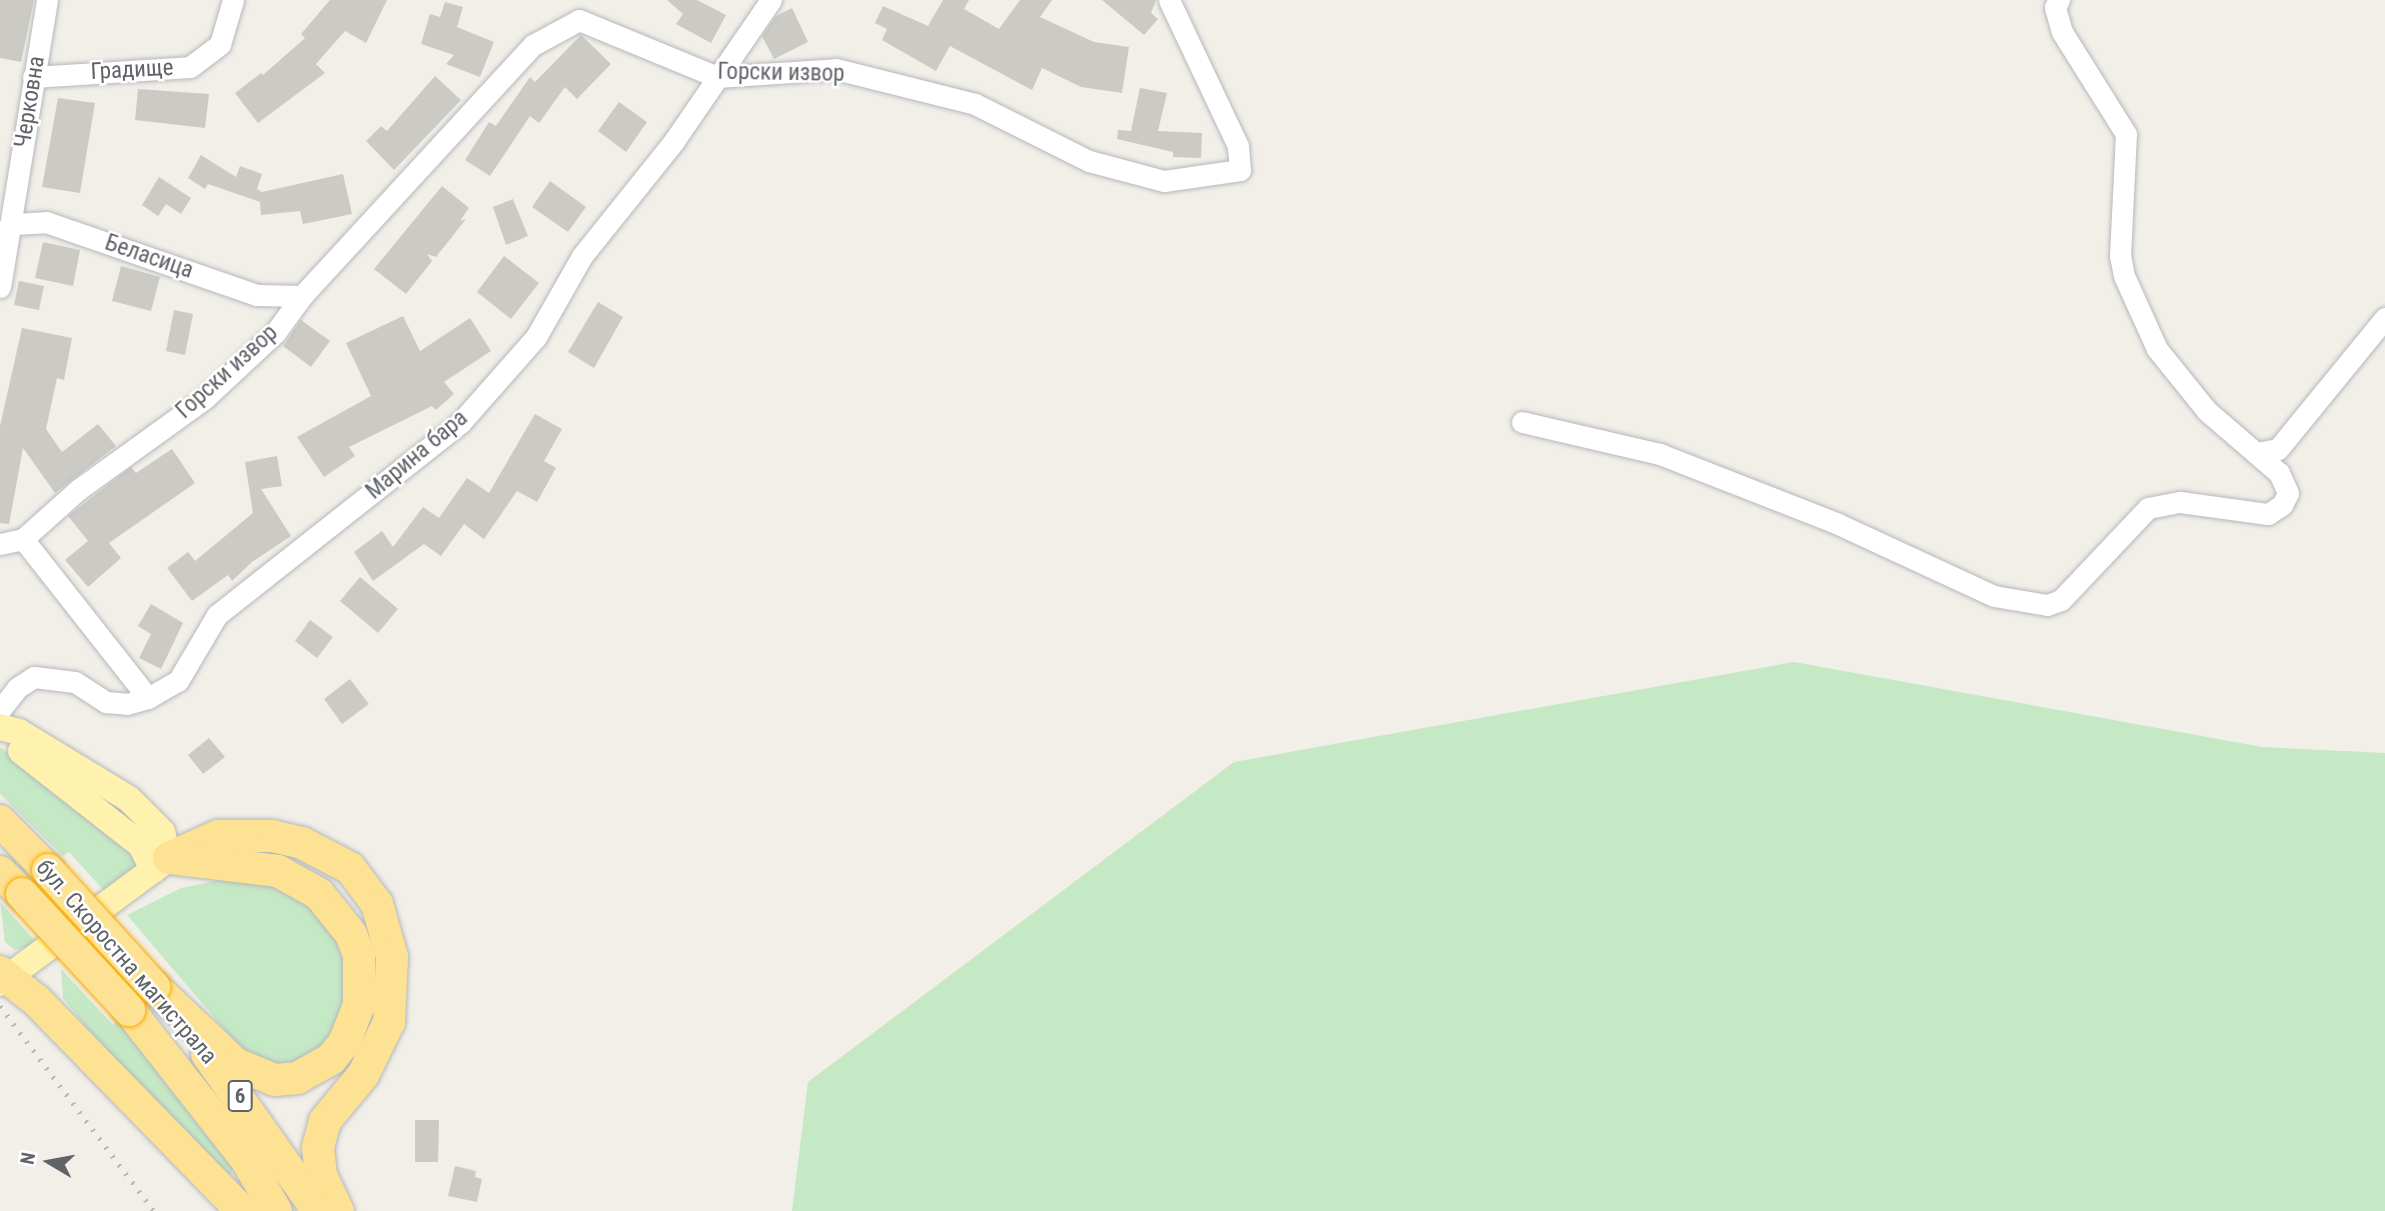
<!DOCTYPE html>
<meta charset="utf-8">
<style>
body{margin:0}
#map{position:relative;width:2385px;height:1211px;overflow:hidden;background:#f1efe8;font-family:"Roboto Condensed",sans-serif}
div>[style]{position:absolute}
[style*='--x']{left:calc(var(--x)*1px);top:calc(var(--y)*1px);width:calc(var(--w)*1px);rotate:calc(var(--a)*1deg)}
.green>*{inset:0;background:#c5e8c5}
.building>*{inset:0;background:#cccac5}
.roads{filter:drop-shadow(0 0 2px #b5b8bc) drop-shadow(0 0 2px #b5b8bc)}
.minor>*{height:21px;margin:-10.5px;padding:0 10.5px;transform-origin:10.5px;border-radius:10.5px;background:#fff}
.major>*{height:26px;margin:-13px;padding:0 13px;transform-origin:13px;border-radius:13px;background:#fff2af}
.highway>*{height:32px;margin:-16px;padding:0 16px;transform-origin:16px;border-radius:16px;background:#fde293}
.rail>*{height:5px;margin-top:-2.5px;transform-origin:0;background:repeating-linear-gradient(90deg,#b6b7b8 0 2px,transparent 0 11px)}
.bridges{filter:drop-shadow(0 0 2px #f9ab00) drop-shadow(0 0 2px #f9ab00)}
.highway-bridge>*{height:32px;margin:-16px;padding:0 16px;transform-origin:16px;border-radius:16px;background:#fde293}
span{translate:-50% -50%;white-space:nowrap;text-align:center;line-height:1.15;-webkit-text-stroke:5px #fff;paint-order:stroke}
.shield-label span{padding:2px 5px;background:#fff;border:2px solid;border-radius:5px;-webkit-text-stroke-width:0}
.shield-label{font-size:21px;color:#5f6368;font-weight:700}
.street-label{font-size:23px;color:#5f6368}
.north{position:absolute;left:14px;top:1127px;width:70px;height:70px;-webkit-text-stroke:5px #fff;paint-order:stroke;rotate:280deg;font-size:19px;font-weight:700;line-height:28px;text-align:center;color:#5f6368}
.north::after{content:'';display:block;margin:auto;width:24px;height:32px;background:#5f6368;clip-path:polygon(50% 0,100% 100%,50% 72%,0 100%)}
</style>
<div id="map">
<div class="green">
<i style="clip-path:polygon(1794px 662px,2262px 747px,2385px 753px,2385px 1211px,792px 1211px,808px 1082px,1234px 762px)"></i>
<i style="clip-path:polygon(0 747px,135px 849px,137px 872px,108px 895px,69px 852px,63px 856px,0 794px)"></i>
<i style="clip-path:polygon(230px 878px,283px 885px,320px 908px,351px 960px,347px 1004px,322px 1052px,296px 1069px,247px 1056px,127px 915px,181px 888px)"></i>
<i style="clip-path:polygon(0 902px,38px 944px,15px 950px,5px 942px)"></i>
<i style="clip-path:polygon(61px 969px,113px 1025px,118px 1021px,234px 1164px,229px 1180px,103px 1048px,63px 998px)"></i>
</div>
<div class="building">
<i style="clip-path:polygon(0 0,34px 0,21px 62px,0 58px)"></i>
<i style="clip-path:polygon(330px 0,387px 0,366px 43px,345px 31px,316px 64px,325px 73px,258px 123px,235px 93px,261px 73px,263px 75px,305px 38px,301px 34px)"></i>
<i style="clip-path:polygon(667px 0,697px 0,726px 15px,711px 43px,676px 24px,683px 14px)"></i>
<i style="clip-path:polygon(943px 0,969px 0,964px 9px,999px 29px,1020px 0,1052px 0,1040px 17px,1094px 42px,1129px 47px,1122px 93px,1081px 87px,1042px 68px,1032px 90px,950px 46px,936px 71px,882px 40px,887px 29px,875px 23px,883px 6px,928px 26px)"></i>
<i style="clip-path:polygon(1102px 0,1156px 0,1151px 13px,1158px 19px,1144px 35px)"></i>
<i style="clip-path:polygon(445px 2px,463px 7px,457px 27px,494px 42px,480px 77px,446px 64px,454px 55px,421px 44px,430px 14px,440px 17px)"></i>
<i style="clip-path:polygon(792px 8px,808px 42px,774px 59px,762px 36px,776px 16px)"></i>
<i style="clip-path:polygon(581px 35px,611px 64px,577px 99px,565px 87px,539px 123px,530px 116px,490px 176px,465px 160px,489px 122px,496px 126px,530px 77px,535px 82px)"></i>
<i style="clip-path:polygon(435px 76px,461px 100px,394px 170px,366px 141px,381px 126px,387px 131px)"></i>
<i style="clip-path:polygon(1140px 88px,1167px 93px,1158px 131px,1202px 133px,1201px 158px,1173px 157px,1173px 152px,1117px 139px,1118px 130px,1131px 131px)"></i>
<i style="clip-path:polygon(138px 89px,209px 94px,205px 128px,135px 120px)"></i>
<i style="clip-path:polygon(58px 98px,95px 103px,80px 193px,42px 187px)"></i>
<i style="clip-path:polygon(619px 102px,647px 122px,626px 152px,598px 131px)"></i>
<i style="clip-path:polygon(201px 155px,236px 177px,240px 166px,262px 174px,257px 189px,262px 192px,343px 174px,352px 214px,303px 224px,300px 211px,261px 215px,260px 202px,208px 184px,205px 189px,188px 178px)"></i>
<i style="clip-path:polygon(159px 177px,191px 198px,181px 214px,166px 204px,158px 216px,142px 205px)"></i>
<i style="clip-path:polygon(550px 181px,586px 207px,568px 232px,532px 207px)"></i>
<i style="clip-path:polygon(442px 186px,469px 208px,460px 221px,466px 219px,436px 257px,427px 254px,432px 261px,406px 294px,374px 269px)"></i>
<i style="clip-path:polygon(513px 199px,528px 236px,506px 245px,493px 207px)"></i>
<i style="clip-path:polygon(43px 242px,80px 250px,73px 286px,35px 278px)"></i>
<i style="clip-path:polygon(504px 256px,539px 283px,511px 319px,477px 292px)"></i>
<i style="clip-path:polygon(121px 266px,160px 277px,151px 311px,112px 301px)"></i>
<i style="clip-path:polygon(19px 281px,44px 286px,39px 310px,14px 305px)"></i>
<i style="clip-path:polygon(598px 302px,623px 317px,594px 368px,568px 352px)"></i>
<i style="clip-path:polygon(174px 310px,193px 314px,185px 355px,166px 351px)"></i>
<i style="clip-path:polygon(403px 316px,420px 351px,470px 318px,491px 351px,444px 382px,454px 394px,436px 410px,432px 406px,349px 447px,355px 456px,324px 477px,297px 437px,371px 396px,346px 343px)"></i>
<i style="clip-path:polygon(301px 320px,330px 341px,311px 367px,283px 346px)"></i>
<i style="clip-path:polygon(22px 328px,72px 338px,64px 380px,57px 378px,46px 429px,62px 452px,98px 424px,116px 446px,55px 493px,23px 448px,9px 524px,0 523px,0 426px)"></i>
<i style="clip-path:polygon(535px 414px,562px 429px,544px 461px,556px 468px,537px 502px,517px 491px,484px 539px,464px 524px,441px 556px,424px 544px,373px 581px,354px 552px,382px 531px,393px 547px,423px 507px,439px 518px,467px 478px,489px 493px)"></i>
<i style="clip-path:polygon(172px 449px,195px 483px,109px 543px,121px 558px,88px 587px,65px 560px,88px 541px,68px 516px,131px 467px,136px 473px)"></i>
<i style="clip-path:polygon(277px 456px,282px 486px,261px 489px,291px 536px,252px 562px,232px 581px,228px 575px,192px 601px,167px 568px,188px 552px,195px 561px,253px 513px,245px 462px)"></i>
<i style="clip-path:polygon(360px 577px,398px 609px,378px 633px,340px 601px)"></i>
<i style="clip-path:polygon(151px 604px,183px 623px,161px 669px,139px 658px,151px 634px,138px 626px)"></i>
<i style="clip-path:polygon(310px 620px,333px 637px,317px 658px,295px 641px)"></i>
<i style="clip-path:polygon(350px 679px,369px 704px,342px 724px,324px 699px)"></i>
<i style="clip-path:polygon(209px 738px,225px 757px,203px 774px,188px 755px)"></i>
<i style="clip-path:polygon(415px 1120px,439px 1120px,438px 1162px,415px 1162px)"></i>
<i style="clip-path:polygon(455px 1166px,476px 1171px,475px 1177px,482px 1179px,477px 1202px,448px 1196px)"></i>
</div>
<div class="roads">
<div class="minor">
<i style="--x:33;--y:77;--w:157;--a:-3.6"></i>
<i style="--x:190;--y:67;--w:38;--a:-37"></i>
<i style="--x:220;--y:44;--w:46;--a:-73.5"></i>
<i style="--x:0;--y:234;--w:16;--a:-38"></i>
<i style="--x:13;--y:224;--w:33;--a:-3"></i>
<i style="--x:46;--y:222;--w:223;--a:19.1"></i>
<i style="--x:257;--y:295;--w:45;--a:1.3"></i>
<i style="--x:0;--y:287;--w:291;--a:-80.7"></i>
<i style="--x:1522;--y:422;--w:142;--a:13.1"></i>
<i style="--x:1660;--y:454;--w:189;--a:21.4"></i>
<i style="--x:1836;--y:523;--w:174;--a:24.8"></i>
<i style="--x:1994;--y:596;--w:54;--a:9.6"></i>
<i style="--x:2047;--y:605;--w:15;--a:-20"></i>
<i style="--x:2061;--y:600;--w:127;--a:-46.6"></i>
<i style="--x:2148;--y:508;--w:33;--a:-11"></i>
<i style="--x:2180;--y:502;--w:89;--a:7.8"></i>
<i style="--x:2268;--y:514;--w:17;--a:-33"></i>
<i style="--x:2282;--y:505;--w:13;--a:-63"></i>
<i style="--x:2288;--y:493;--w:22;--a:-114"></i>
<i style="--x:2279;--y:473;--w:95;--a:-139.3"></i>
<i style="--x:2207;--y:411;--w:80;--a:-128.9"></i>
<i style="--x:2157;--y:349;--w:80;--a:-114.3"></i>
<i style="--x:2124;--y:276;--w:20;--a:-101"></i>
<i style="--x:2120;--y:256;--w:122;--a:-87.2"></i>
<i style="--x:2126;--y:134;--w:120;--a:-122.1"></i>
<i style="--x:2062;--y:32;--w:26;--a:-106"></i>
<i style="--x:2055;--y:7;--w:8;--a:-60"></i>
<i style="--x:2256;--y:453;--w:22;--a:-10"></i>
<i style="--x:2278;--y:449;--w:169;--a:-50.8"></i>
<i style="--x:23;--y:539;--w:202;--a:51.8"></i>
<i style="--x:0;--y:544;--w:24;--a:-12"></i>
<i style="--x:23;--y:539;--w:75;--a:-41.8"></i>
<i style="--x:79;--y:489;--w:155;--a:-35.8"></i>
<i style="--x:205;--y:398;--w:96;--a:-42.9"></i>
<i style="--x:275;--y:333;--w:46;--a:-53.9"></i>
<i style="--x:302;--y:296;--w:341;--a:-47.4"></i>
<i style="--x:533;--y:45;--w:52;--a:-28.5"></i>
<i style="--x:579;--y:20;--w:149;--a:22.4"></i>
<i style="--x:717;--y:77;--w:119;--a:-3.8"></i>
<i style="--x:836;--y:69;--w:143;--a:14.1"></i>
<i style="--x:975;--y:104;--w:127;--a:26.6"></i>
<i style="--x:1089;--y:161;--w:78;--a:14.9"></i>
<i style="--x:1164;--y:181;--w:77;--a:-8.2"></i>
<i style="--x:1240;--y:170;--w:24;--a:-95"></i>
<i style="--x:1238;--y:146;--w:161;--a:-115.3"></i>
<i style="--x:0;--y:710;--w:28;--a:-52"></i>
<i style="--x:17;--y:688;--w:20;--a:-33"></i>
<i style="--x:34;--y:677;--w:41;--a:7"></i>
<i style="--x:75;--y:682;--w:37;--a:33"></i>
<i style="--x:106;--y:702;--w:21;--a:5"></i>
<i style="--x:127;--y:704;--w:22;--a:-16"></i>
<i style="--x:148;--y:698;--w:34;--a:-30"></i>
<i style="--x:178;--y:681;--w:77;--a:-59.4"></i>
<i style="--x:217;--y:615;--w:311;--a:-38.3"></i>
<i style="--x:461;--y:422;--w:113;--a:-48.6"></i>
<i style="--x:536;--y:337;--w:93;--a:-60.4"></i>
<i style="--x:582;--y:256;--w:147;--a:-51.3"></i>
<i style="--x:674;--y:141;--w:171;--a:-55.5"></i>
</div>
<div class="major">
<i style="--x:0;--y:727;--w:20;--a:15"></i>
<i style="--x:19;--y:732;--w:129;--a:31.3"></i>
<i style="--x:129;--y:799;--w:47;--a:45"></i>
<i style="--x:162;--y:832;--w:27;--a:75"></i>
<i style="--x:169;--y:858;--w:210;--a:143.5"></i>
<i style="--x:21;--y:751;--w:152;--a:38.1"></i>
<i style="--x:141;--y:845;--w:28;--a:64"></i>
</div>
<div class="highway">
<i style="--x:0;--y:821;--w:69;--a:45.6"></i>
<i style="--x:169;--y:858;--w:54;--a:-24.2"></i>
<i style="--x:218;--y:836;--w:54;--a:0"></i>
<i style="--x:272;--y:836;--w:31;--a:13"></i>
<i style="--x:302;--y:843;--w:54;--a:27.5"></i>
<i style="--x:350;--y:868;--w:45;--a:53.1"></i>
<i style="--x:377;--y:904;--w:55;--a:74.2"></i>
<i style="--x:392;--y:957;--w:65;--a:92.6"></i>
<i style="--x:389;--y:1022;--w:59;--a:116.1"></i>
<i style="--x:363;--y:1075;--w:60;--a:129.6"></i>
<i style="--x:325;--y:1121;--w:27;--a:105"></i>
<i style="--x:318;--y:1147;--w:28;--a:84"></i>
<i style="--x:321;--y:1175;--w:40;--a:65"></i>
<i style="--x:0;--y:872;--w:31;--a:45"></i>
<i style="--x:0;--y:972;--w:46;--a:37.9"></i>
<i style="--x:36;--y:1000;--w:295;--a:45.7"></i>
<i style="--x:154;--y:987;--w:112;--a:43.2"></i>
<i style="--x:236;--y:1064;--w:42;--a:22.3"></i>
<i style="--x:275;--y:1080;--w:22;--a:-5"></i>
<i style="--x:297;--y:1078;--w:39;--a:-29"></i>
<i style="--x:331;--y:1059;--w:21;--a:-51"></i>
<i style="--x:344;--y:1043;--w:41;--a:-68.5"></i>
<i style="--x:359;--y:1005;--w:50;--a:-90"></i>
<i style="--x:359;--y:955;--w:22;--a:-111"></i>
<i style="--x:351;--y:934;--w:51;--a:-128.7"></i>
<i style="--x:319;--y:894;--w:47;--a:-150.7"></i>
<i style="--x:278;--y:871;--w:110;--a:-173.2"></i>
<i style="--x:129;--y:1010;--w:189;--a:51.9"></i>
<i style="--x:246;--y:1159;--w:60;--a:60"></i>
<i style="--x:207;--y:1054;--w:192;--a:54.7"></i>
</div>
</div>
<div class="rail">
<i style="--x:0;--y:1006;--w:256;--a:53.1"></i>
</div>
<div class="bridges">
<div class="highway-bridge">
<i style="--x:48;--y:870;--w:158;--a:47.8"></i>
<i style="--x:22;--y:894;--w:158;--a:47.3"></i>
</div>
</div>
<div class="shield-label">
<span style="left:240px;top:1096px">6</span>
</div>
<div class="street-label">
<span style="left:132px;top:70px;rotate:-3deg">Градище</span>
<span style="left:781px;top:73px;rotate:1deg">Горски извор</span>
<span style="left:30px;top:102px;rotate:-81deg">Черковна</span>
<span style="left:149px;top:257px;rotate:19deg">Беласица</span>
<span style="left:227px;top:372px;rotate:-42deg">Горски извор</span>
<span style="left:417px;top:455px;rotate:-40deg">Марина бара</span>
<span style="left:126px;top:962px;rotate:49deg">бул. Скоростна магистрала</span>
</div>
<div class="north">N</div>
</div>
